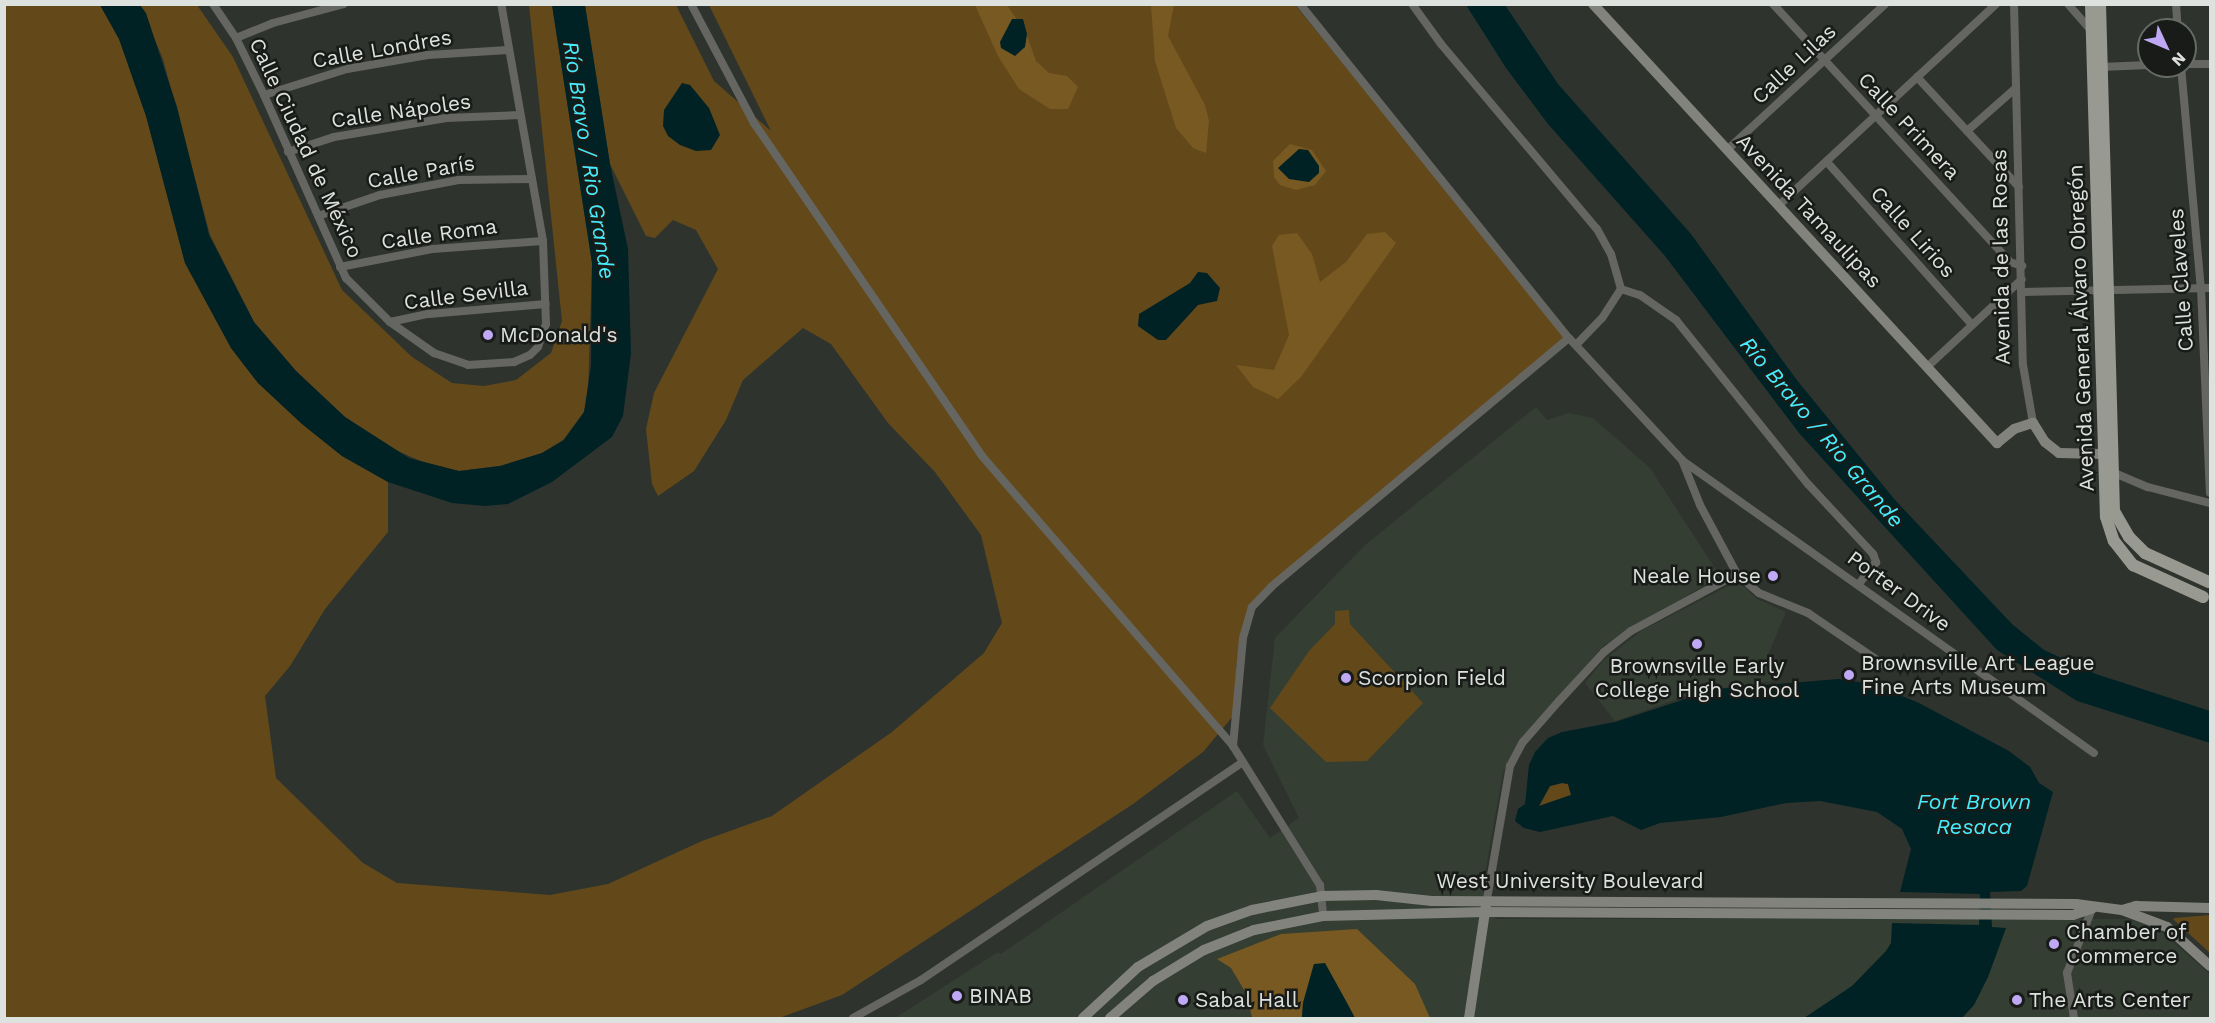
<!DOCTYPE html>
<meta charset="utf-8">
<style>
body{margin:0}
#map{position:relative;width:2215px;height:1023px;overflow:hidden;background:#2e342d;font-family:"Work Sans",sans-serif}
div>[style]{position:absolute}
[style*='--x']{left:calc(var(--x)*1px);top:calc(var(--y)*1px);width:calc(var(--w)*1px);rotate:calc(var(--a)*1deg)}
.built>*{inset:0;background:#343e32}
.green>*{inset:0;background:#63491a}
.forest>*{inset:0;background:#775921}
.water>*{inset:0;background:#002225}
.street>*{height:8px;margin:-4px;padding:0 4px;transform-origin:4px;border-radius:4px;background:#656662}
.secondary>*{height:10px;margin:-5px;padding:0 5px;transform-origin:5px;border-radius:5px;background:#82837c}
.primary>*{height:12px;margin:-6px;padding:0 6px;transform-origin:6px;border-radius:6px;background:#989990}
.dots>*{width:16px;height:16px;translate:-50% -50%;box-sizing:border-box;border:3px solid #181b18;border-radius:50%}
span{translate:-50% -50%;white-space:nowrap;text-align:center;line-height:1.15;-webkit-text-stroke:5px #181b18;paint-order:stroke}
.street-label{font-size:21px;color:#dee2de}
.poi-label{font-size:21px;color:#dee2de}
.left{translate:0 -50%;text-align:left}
.right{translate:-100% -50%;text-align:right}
.water-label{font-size:22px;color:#46ecfb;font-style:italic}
.frame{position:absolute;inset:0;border:6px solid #dee2de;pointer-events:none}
.north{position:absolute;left:2137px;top:18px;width:60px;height:60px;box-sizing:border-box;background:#181b18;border:2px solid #676b67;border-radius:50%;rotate:134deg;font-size:16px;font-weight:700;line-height:24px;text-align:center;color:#dee2de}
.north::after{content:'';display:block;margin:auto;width:21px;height:27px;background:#bfa9f4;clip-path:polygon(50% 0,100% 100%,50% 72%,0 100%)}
</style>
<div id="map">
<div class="built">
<i style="clip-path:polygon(1536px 407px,1547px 420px,1569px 413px,1593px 418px,1650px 468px,1720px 576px,1604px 645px,1516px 747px,1503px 772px,1482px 890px,1496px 919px,2129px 919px,2158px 929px,2210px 974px,2210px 1018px,895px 1018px,998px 952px,1001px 954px,1237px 791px,1270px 838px,1299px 818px,1263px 745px,1275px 638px,1365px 545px)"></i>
<i style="clip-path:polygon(1738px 581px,1757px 599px,1786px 612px,1765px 662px,1772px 681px,1698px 692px,1615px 721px,1585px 683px,1603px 661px,1641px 631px)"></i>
</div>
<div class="green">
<i style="clip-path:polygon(5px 5px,100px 5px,119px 39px,146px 116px,185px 263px,231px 348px,258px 383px,302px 424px,342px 456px,388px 482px,388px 532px,325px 609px,290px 666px,265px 696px,276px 778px,363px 863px,397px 883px,550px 895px,608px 884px,702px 841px,772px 816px,892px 732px,984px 653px,1002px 623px,981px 535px,935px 472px,888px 423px,831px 344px,803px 328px,743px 380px,726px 420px,694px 471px,658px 496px,652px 484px,646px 429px,654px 393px,718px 269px,696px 230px,673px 220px,655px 238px,646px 236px,610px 164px,585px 5px,676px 5px,714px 81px,771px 131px,709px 5px,1295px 5px,1569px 338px,1248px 608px,1237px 660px,1233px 716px,1203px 752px,1133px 804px,842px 995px,779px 1018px,5px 1018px)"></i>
<i style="clip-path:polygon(140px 5px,197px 5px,233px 57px,342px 290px,412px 357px,452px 383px,484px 386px,516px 380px,551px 353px,562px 321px,529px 5px,552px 5px,592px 263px,588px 394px,584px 412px,563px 440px,542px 453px,500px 466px,459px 471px,425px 463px,391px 448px,345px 417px,296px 371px,254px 322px,210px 235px,163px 59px)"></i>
<i style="clip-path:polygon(1349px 610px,1350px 624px,1423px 703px,1367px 761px,1326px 762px,1270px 708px,1309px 651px,1335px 624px,1335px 611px)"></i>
<i style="clip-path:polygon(1562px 783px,1568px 784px,1571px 795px,1539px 806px,1550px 786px)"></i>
<i style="clip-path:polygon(2210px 915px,2210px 953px,2173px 919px,2175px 918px)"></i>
</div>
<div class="forest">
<i style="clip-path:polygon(975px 5px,1007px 5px,1026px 33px,1036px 61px,1049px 73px,1067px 76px,1078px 87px,1068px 109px,1050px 109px,1019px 89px,998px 56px)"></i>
<i style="clip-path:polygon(1151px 5px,1174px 5px,1168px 36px,1205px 105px,1209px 121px,1206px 153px,1193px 148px,1176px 128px,1155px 61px)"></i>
<i style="clip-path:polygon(1290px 144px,1312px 150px,1326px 171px,1315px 185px,1296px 190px,1280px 185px,1274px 177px,1273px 161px)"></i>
<i style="clip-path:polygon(1385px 232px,1396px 243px,1301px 377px,1278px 399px,1253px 387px,1236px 365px,1274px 370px,1289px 335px,1272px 246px,1279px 235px,1297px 233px,1312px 254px,1320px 282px,1346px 262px,1367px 234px)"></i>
<i style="clip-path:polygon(1357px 929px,1415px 984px,1430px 1018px,1355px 1018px,1325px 964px,1314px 964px,1303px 1003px,1302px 1018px,1252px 1018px,1247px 995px,1231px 968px,1217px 959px,1281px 934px)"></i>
</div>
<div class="water">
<i style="clip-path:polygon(100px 5px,140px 5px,146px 13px,177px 107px,209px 235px,254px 322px,296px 371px,345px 417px,409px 458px,459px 471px,500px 466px,542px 453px,564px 440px,584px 412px,591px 366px,592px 263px,552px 5px,585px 5px,610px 164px,628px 249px,631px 353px,623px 416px,612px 437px,552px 482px,508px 504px,485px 506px,452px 503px,388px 482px,342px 456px,302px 424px,258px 383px,231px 348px,185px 263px,146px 116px,119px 39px)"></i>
<i style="clip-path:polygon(1466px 5px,1505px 5px,1558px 84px,1691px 234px,1796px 379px,1895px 500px,2012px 624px,2044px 650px,2096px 674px,2210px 711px,2210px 743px,2077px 701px,1997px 650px,1799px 433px,1665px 256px,1548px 124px,1506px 68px)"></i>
<i style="clip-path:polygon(1012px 19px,1023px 19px,1027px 34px,1025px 47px,1015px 56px,1001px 48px,1000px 42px)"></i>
<i style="clip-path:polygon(682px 83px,690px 85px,709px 108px,720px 135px,711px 150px,696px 151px,680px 145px,668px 136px,663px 126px,664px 110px)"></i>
<i style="clip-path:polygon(1299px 149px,1308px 150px,1319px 166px,1319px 173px,1309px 182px,1289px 179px,1278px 168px)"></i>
<i style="clip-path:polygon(1198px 272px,1207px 273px,1220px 288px,1217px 301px,1198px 305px,1166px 340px,1158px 340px,1138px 326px,1139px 314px,1190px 283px)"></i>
<i style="clip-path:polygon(evenodd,1838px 679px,1873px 684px,1919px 703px,2009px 751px,2030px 767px,2039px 783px,2053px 792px,2027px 886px,2021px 891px,1990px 892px,1992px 927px,2006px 928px,1988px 977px,1974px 1005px,1962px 1018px,1804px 1018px,1852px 986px,1886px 951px,1891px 943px,1892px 923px,1979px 925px,1980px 894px,1900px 892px,1911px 849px,1902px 829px,1877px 812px,1820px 801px,1786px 803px,1721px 817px,1660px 823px,1641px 830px,1613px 816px,1540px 832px,1524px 828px,1515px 821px,1518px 809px,1525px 804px,1529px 765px,1535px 752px,1548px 738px,1562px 732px,1615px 722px,1716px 689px,1838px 679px,1562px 783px,1568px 784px,1571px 795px,1539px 806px,1550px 786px,1562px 783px)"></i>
<i style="clip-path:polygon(1325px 963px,1346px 1001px,1355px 1018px,1302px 1018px,1303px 1003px,1314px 964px)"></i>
</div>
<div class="street">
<i style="--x:213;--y:4;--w:41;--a:55.9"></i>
<i style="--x:236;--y:38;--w:64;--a:63.8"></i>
<i style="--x:264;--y:95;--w:201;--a:65.9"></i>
<i style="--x:346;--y:278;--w:62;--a:45"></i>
<i style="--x:390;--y:322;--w:54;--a:35.2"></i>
<i style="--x:434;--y:353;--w:36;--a:19"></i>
<i style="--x:468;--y:365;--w:46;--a:-3.7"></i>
<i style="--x:514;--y:362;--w:17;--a:-24"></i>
<i style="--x:530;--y:355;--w:11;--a:-45"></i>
<i style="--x:538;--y:347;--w:24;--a:-71"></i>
<i style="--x:546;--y:324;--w:83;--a:-92.1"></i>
<i style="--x:543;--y:241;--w:241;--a:-100"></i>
<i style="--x:691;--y:4;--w:135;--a:62.1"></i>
<i style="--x:754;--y:123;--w:404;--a:55.6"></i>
<i style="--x:982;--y:456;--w:384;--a:49.1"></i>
<i style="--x:1233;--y:746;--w:164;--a:58"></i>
<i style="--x:1320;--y:885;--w:31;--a:84"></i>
<i style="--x:1300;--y:4;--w:429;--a:51.2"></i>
<i style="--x:1569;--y:338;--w:166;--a:47.2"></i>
<i style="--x:1682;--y:460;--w:48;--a:68.2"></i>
<i style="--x:1700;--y:505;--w:78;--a:61.8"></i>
<i style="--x:1412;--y:4;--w:49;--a:54.1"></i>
<i style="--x:1441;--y:44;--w:242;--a:49.9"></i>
<i style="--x:1597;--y:229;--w:29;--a:61"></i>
<i style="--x:1611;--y:254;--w:36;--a:74"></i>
<i style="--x:1621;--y:289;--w:35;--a:123"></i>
<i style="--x:1602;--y:318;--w:37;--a:134"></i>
<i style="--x:1773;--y:4;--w:350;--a:47.4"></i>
<i style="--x:2010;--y:262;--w:13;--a:18"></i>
<i style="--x:2014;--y:4;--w:361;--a:88.6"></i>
<i style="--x:2023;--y:365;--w:59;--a:80.2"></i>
<i style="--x:2068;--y:4;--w:35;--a:49"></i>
<i style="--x:2176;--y:4;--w:26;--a:86"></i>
<i style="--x:236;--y:38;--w:40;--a:-22"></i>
<i style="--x:273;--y:23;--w:73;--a:-15"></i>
<i style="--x:2185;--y:64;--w:25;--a:0"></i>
<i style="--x:2181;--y:66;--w:223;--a:84.9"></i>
<i style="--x:2201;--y:288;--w:205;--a:87.5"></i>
<i style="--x:2100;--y:67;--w:49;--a:-2.3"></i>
<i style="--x:1917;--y:77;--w:150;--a:47.2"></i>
<i style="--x:264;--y:95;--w:87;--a:-17.4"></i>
<i style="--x:347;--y:69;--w:82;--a:-9.8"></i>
<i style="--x:428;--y:55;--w:80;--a:-3.6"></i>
<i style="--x:1967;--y:131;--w:65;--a:-41.3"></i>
<i style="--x:1727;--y:150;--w:215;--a:-42.7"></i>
<i style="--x:288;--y:152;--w:48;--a:-18.1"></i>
<i style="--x:334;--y:137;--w:114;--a:-9.6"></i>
<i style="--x:446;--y:118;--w:74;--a:-2.3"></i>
<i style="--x:1827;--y:162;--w:218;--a:48.3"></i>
<i style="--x:1778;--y:206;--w:297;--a:-42.8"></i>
<i style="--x:318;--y:216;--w:65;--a:-18.7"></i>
<i style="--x:380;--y:195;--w:80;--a:-10.8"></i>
<i style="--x:459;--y:180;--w:73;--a:-0.8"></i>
<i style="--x:340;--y:267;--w:95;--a:-11"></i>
<i style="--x:433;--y:249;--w:110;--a:-4.2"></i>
<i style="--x:1621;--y:289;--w:20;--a:18"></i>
<i style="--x:1640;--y:295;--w:44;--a:34.8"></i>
<i style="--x:1676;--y:320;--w:211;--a:51.2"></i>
<i style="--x:1808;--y:484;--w:96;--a:47.1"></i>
<i style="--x:1873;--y:554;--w:9;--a:69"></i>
<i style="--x:1876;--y:562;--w:28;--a:128"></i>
<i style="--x:2022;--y:292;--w:188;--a:-1.2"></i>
<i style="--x:390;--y:322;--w:40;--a:-12"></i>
<i style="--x:429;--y:314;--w:117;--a:-4.9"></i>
<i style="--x:1927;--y:367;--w:129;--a:-42.8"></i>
<i style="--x:1683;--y:461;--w:504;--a:35.39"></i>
<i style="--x:2112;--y:472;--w:39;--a:23"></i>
<i style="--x:2148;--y:487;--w:64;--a:14.5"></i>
<i style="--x:1233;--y:746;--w:108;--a:-84.7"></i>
<i style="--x:1243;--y:638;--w:32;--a:-74"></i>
<i style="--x:1252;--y:607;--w:28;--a:-46"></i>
<i style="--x:1271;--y:587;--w:388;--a:-39.9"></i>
<i style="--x:1487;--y:899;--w:135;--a:-80.2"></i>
<i style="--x:1510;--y:766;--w:27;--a:-62"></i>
<i style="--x:1523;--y:742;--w:55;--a:-48.7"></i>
<i style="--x:1559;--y:701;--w:67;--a:-47.4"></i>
<i style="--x:1604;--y:652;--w:34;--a:-38"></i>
<i style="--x:1631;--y:631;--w:120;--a:-28.3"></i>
<i style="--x:1737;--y:574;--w:29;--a:41"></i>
<i style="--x:1759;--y:593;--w:53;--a:22.2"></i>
<i style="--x:1808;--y:613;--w:94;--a:34.2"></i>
<i style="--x:853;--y:1018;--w:78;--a:-29.2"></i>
<i style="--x:921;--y:980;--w:387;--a:-34.1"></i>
<i style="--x:2074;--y:1018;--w:46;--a:-98.8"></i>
<i style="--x:2067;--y:973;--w:69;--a:-68.7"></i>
</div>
<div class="secondary">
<i style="--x:1593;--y:4;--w:597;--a:47.38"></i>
<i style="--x:1997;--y:443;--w:22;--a:-39"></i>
<i style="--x:2014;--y:429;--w:20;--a:-18"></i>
<i style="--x:2033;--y:423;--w:22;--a:58"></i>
<i style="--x:2045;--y:442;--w:18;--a:38"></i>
<i style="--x:2059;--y:453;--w:43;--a:1.3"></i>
<i style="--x:2122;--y:910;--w:15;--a:-16"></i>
<i style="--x:2136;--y:906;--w:74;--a:1.5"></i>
<i style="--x:1083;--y:1018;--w:75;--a:-42.8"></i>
<i style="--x:1138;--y:967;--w:80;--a:-30.7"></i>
<i style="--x:1207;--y:926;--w:48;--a:-19.6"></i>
<i style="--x:1252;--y:910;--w:71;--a:-11.3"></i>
<i style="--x:1322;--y:896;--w:54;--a:-1.1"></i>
<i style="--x:1376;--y:895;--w:56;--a:6.1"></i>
<i style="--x:1432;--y:901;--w:644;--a:0.27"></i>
<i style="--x:2076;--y:904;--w:46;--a:7.4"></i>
<i style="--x:2122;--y:910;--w:48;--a:20.7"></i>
<i style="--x:2167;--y:927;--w:58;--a:42.2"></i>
<i style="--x:1110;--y:1018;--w:57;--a:-40.7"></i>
<i style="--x:1153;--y:981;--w:60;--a:-31.3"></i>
<i style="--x:1204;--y:950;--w:54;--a:-21.8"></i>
<i style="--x:1254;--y:930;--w:70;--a:-11.5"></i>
<i style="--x:1323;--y:916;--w:163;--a:-1.4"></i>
<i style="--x:1486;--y:912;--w:587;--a:0.29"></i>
<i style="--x:2073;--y:915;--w:20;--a:-18"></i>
<i style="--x:1469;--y:1018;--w:113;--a:-81.4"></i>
</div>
<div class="primary">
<i style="--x:2091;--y:4;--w:513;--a:88.33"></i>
<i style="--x:2106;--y:517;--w:25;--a:72"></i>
<i style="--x:2114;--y:541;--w:31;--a:52"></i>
<i style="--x:2133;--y:565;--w:77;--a:24.6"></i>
<i style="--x:2100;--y:4;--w:507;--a:88.42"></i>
<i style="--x:2114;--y:511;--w:30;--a:60"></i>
<i style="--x:2129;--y:537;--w:23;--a:45"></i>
<i style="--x:2145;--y:553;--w:70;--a:24.4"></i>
</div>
<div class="dots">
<i style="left:488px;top:335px;background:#bfa9f4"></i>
<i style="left:1773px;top:576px;background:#bfa9f4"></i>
<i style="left:1697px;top:644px;background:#bfa9f4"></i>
<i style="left:1849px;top:675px;background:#bfa9f4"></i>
<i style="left:1346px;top:678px;background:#bfa9f4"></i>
<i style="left:2054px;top:944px;background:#bfa9f4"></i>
<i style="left:957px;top:996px;background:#bfa9f4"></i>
<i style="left:1183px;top:1000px;background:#bfa9f4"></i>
<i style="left:2017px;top:1000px;background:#bfa9f4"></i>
</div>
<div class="street-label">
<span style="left:382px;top:49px;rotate:-10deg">Calle Londres</span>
<span style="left:1794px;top:64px;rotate:-43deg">Calle Lilas</span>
<span style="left:401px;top:111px;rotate:-8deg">Calle Nápoles</span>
<span style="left:1909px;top:126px;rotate:47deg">Calle Primera</span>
<span style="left:306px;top:148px;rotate:65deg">Calle Ciudad de México</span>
<span style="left:421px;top:172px;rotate:-10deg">Calle París</span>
<span style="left:1809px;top:211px;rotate:47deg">Avenida Tamaulipas</span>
<span style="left:1913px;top:232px;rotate:48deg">Calle Lirios</span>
<span style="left:439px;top:234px;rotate:-8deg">Calle Roma</span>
<span style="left:2001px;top:257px;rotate:-91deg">Avenida de las Rosas</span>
<span style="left:2181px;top:280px;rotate:-94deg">Calle Claveles</span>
<span style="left:466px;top:295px;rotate:-7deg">Calle Sevilla</span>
<span style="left:2081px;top:328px;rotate:-92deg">Avenida General Álvaro Obregón</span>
<span style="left:1899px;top:591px;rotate:36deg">Porter Drive</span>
<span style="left:1570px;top:881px">West University Boulevard</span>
</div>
<div class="poi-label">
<span class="left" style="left:500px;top:335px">McDonald's</span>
<span class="right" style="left:1761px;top:576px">Neale House</span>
<span class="left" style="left:1861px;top:675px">Brownsville Art League<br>Fine Arts Museum</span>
<span style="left:1697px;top:678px">Brownsville Early<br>College High School</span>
<span class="left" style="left:1358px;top:678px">Scorpion Field</span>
<span class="left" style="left:2066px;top:944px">Chamber of<br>Commerce</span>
<span class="left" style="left:969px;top:996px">BINAB</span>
<span class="left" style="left:1195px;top:1000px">Sabal Hall</span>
<span class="left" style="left:2029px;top:1000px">The Arts Center</span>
</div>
<div class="water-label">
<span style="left:589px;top:160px;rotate:81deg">Río Bravo / Rio Grande</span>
<span style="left:1822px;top:432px;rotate:50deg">Río Bravo / Rio Grande</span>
<span style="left:1974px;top:814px">Fort Brown<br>Resaca</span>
</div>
<div class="frame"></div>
<div class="north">N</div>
</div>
